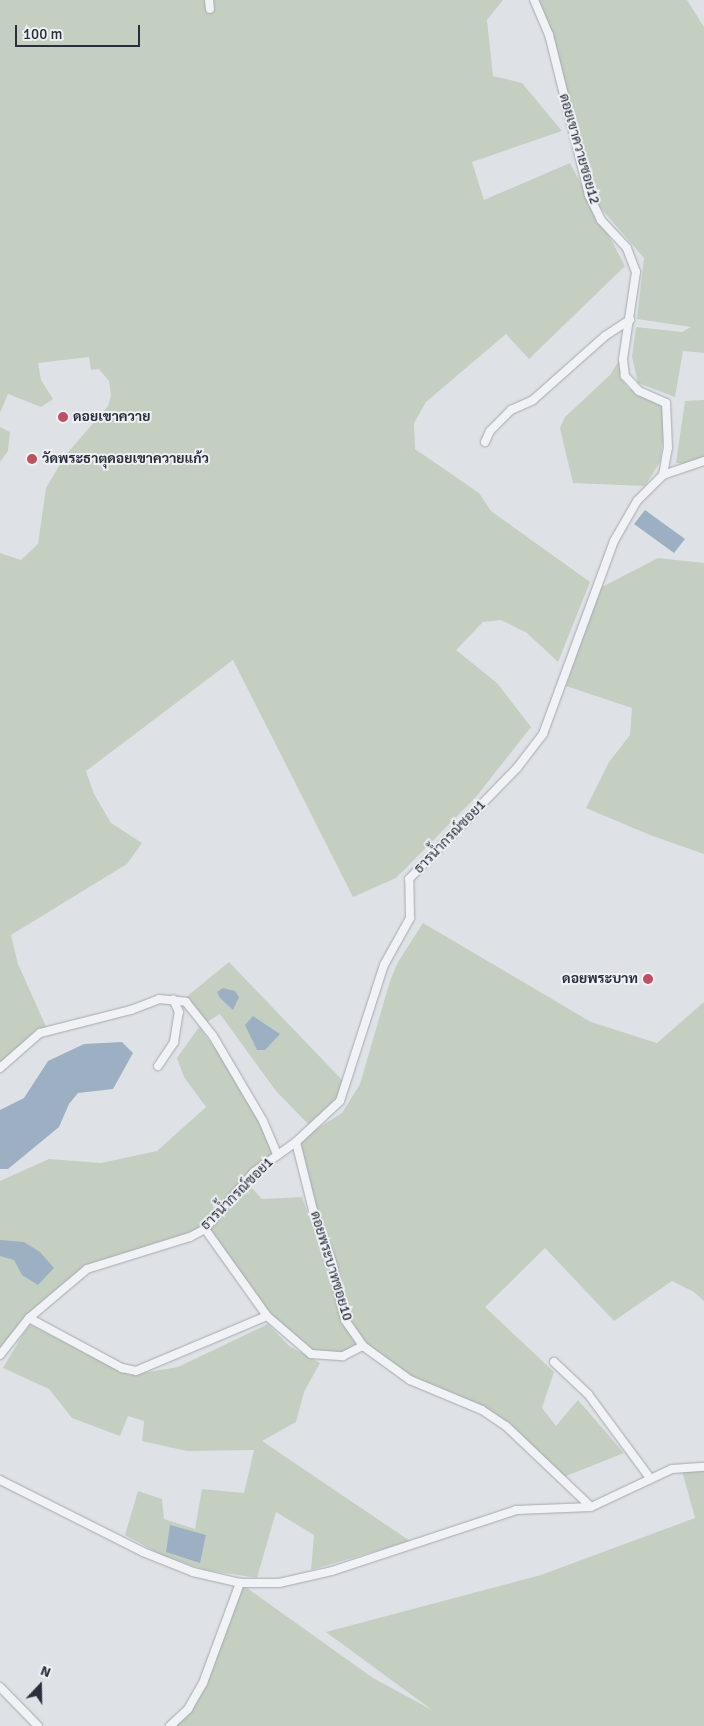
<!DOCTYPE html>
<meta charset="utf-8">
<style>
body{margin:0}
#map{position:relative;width:704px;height:1726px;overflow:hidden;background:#dee2e6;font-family:Signika,Sarabun,sans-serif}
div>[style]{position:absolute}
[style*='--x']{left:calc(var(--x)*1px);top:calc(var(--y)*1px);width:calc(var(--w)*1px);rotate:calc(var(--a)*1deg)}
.green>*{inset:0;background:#c4cfc1}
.water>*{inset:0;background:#9db0c3}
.roads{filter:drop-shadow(0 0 1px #a4a9af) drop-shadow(0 0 1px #a4a9af)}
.minor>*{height:8px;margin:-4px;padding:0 4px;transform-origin:4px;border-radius:4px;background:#f1f2f5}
.dots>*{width:14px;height:14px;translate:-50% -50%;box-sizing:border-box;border:2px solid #eef0f4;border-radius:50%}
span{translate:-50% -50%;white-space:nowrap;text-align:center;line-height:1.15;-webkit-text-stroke:4px #eef0f4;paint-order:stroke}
.street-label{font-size:14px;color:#29303b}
.poi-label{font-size:14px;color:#29303b;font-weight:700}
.left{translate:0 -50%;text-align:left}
.right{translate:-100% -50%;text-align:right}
.north{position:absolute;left:15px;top:1661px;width:50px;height:50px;-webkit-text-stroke:4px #eef0f4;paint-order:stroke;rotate:21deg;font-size:14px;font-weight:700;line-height:20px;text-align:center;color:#29303b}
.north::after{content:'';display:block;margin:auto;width:18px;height:22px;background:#29303b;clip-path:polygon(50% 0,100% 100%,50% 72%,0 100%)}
.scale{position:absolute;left:15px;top:25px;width:125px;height:22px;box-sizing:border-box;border:2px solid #29303b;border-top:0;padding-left:6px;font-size:15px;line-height:18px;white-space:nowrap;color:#29303b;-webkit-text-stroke:4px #eef0f4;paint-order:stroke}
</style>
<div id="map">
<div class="green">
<i style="clip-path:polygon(0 0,503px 0,487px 20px,493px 76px,522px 83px,562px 131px,472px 162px,484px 200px,570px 163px,625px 266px,529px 359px,506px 334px,426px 402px,414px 423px,415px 449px,479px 493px,491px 511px,590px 582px,558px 662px,527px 633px,501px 620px,483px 622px,456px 650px,497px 683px,531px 727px,476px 797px,396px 878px,353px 897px,233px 660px,86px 771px,94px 794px,111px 823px,142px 843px,127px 864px,11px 935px,18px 964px,48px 1031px,40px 1033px,0 1070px,0 553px,21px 560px,38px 544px,46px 488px,65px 456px,108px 406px,111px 395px,109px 381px,99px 369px,91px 370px,89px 357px,38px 363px,41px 380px,53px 399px,41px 407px,8px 394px,0 413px)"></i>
<i style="clip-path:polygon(537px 0,687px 0,704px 27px,704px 353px,683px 351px,675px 397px,638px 383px,632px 357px,636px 327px,682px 332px,691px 327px,637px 319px,644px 258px,598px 205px,554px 44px)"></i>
<i style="clip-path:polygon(620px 359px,620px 377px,628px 388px,661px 405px,667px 414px,660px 462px,645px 486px,573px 483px,560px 428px,565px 417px,610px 375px)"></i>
<i style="clip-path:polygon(704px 400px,704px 460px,687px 464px,676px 463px,685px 401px)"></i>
<i style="clip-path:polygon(0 427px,10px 432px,8px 451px,0 462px)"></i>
<i style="clip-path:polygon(658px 558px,704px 563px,704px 854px,650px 835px,586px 808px,609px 762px,630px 735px,632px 708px,566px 686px,600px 588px)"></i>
<i style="clip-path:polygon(423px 923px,591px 1022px,657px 1043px,704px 1002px,704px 1301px,694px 1292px,672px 1281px,614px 1321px,545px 1248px,485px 1307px,554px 1372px,542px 1408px,556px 1426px,578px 1400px,624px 1453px,561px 1478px,482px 1410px,410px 1380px,363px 1346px,343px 1356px,316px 1356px,267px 1316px,205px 1229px,87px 1269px,60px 1290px,0 1352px,0 1181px,49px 1159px,101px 1163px,157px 1151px,206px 1107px,184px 1077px,177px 1058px,199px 1027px,238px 1079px,277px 1154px,242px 1187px,251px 1187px,262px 1199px,302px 1197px,344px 1316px,296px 1142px,342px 1113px,360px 1084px,390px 981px,398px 962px)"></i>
<i style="clip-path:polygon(229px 962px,345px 1083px,340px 1101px,310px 1126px,276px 1091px,220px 1014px,207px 1022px,185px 998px)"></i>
<i style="clip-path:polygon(29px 1324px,130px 1375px,178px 1367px,268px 1324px,289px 1346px,320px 1363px,304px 1392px,296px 1422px,262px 1441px,410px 1541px,311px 1570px,314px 1535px,276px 1512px,257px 1578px,205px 1570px,163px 1556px,125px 1535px,138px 1491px,162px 1499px,164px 1519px,195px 1529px,202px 1489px,244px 1493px,254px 1450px,187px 1451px,142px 1441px,144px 1421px,128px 1416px,120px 1436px,72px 1418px,49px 1389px,3px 1368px)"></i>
<i style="clip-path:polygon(681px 1467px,704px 1468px,704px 1726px,170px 1726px,188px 1709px,203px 1683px,240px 1583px,373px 1678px,432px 1710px,326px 1632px,541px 1575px,695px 1518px)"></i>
</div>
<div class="water">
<i style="clip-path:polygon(645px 510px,685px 539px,674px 553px,634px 524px)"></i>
<i style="clip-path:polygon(223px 988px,235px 991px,239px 997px,233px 1010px,220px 998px,217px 992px)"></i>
<i style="clip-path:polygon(253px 1016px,280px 1034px,265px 1050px,257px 1050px,245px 1025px)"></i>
<i style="clip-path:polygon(122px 1042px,133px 1053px,113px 1089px,78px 1093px,69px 1104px,59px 1127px,8px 1169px,0 1169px,0 1110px,24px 1098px,48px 1061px,84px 1044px)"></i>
<i style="clip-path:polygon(0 1240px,24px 1242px,40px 1252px,54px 1268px,38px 1285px,22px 1275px,14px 1260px,0 1256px)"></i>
<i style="clip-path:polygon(170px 1525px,206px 1535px,200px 1563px,166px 1552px)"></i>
</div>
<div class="roads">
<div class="minor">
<i style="--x:209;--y:0;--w:9;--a:84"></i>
<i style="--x:485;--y:442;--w:12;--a:-66"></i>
<i style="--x:490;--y:431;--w:30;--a:-45"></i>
<i style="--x:511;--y:410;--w:24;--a:-24"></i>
<i style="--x:533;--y:400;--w:96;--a:-41.6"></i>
<i style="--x:605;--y:336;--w:30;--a:-33"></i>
<i style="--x:663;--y:475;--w:43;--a:-18.9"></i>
<i style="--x:158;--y:1066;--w:29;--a:-56"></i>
<i style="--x:174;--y:1042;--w:30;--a:-81"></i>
<i style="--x:179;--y:1012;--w:14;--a:-115"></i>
<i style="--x:0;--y:1068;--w:53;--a:-41.2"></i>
<i style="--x:40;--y:1033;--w:94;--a:-14.2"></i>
<i style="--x:131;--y:1010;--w:30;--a:-21"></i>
<i style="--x:159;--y:999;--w:27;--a:6"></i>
<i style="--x:186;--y:1002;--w:43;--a:51.5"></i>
<i style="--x:213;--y:1036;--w:99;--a:59.5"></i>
<i style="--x:263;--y:1121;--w:36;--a:67"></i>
<i style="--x:296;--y:1142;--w:70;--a:76"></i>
<i style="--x:313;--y:1210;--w:55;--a:69.9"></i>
<i style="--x:332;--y:1262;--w:59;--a:77.4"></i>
<i style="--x:345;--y:1320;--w:32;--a:55"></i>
<i style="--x:363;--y:1346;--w:58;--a:35.9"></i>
<i style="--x:410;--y:1380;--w:78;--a:22.6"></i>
<i style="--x:482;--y:1410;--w:29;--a:34"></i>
<i style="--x:506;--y:1426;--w:117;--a:43.6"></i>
<i style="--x:205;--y:1229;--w:107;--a:54.5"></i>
<i style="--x:267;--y:1316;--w:58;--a:40.8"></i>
<i style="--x:311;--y:1354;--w:32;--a:4"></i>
<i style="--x:343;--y:1356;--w:22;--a:-27"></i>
<i style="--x:29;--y:1318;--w:106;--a:28.3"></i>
<i style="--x:122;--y:1368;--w:14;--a:12"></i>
<i style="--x:136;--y:1371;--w:142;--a:-22.8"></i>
<i style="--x:0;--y:1355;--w:47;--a:-51.9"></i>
<i style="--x:29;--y:1318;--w:76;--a:-40.2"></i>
<i style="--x:87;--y:1269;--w:108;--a:-17.3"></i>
<i style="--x:190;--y:1237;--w:17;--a:-28"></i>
<i style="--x:205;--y:1229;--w:75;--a:-49.3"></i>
<i style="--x:254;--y:1172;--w:52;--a:-35.5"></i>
<i style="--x:296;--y:1142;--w:60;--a:-43"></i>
<i style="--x:340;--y:1101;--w:143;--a:-72.1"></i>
<i style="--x:384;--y:965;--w:54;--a:-61"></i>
<i style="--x:410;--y:918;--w:39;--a:-91"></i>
<i style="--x:409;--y:879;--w:155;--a:-45.8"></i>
<i style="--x:517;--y:768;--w:43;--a:-52.6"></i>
<i style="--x:543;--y:734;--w:206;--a:-69.8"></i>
<i style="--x:614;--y:541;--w:46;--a:-60.1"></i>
<i style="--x:637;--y:501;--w:37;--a:-45"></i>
<i style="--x:663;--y:475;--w:27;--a:-80"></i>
<i style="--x:668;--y:448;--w:45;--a:-92.5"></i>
<i style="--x:666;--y:403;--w:30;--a:-156"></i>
<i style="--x:639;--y:391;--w:21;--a:-133"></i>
<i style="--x:625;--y:376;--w:17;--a:-97"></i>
<i style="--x:623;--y:359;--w:88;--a:-81.5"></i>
<i style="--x:636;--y:272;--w:26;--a:-111"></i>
<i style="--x:627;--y:248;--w:38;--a:-133"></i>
<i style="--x:601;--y:220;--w:28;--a:-116"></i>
<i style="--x:589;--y:195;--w:165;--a:-104"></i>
<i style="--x:549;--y:35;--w:38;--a:-113"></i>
<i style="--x:554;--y:1362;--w:47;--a:43.3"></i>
<i style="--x:588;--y:1394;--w:104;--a:53.6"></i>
<i style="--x:0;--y:1480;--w:160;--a:26.7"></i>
<i style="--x:143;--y:1552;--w:54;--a:21.8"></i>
<i style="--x:193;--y:1572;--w:48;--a:13.2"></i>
<i style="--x:240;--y:1583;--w:39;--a:0"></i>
<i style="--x:279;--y:1583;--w:54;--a:-12.8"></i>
<i style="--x:332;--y:1571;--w:194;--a:-18.3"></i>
<i style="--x:516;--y:1510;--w:75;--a:-2.3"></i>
<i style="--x:591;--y:1507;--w:89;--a:-25.1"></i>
<i style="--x:672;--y:1469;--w:32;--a:-4"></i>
<i style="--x:0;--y:1687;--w:54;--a:45.7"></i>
<i style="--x:170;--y:1726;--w:25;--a:-43"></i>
<i style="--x:188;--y:1709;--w:30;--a:-60"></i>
<i style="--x:203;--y:1683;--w:107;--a:-69.7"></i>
</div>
</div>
<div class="dots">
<i style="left:63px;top:417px;background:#bf5063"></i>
<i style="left:32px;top:459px;background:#bf5063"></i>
<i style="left:648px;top:979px;background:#bf5063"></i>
</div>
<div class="street-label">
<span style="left:579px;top:149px;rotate:74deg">ดอยเขาควายซอย12</span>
<span style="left:450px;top:837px;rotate:-46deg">ธารน้ำกรณ์ซอย1</span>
<span style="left:237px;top:1194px;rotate:-45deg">ธารน้ำกรณ์ซอย1</span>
<span style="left:331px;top:1266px;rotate:73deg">ดอยพระบาทซอย10</span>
</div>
<div class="poi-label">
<span class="left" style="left:73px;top:417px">ดอยเขาควาย</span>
<span class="left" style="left:42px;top:459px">วัดพระธาตุดอยเขาควายแก้ว</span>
<span class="right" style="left:638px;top:979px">ดอยพระบาท</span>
</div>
<div class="north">N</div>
<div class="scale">100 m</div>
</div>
